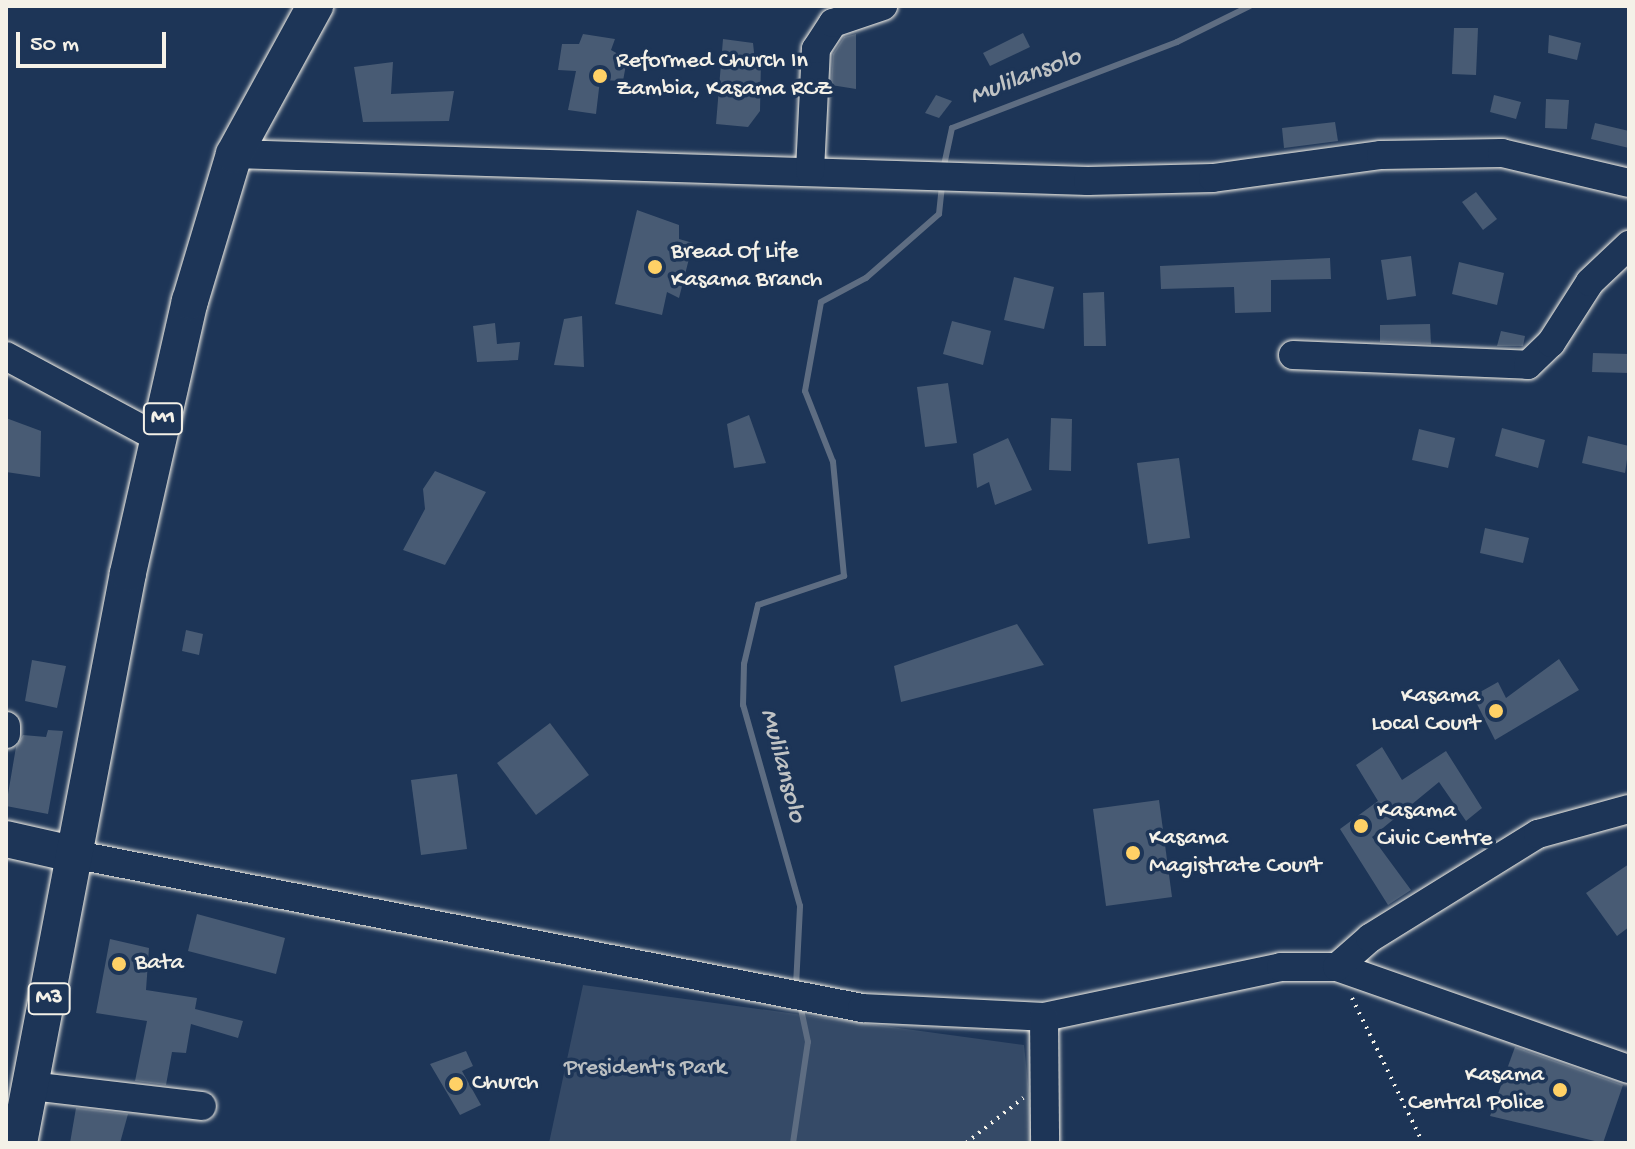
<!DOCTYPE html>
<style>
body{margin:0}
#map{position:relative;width:1635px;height:1149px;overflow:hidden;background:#1d3557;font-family:"Gochi Hand",sans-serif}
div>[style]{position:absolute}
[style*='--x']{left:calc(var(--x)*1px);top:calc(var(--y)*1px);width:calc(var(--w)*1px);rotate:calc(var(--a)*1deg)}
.green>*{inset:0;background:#354a67}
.stream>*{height:6px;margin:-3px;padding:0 3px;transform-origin:3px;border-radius:3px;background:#5e6d82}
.building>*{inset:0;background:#485b74}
.path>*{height:4px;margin-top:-2px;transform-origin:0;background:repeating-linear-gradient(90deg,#f4f1e8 0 2px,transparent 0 8px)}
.roads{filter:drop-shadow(0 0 2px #f4f1e8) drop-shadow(0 0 2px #f4f1e8)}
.minor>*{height:28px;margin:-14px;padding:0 14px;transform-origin:14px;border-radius:14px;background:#1d3557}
.major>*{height:36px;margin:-18px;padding:0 18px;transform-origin:18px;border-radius:18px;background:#1d3557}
.dots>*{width:22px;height:22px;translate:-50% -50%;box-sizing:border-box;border:4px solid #1d3557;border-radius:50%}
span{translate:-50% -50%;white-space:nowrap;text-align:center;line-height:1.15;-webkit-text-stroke:7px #1d3557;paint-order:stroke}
.shield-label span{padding:2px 6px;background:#1d3557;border:2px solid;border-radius:6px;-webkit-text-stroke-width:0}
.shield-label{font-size:22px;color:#f4f1e8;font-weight:700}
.poi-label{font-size:24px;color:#f4f1e8}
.left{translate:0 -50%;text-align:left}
.right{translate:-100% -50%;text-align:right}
.park-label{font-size:24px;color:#bbbfc1}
.water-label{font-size:26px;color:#c0c3c4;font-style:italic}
.frame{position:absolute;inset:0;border:8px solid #f4f1e8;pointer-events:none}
.scale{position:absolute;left:16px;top:32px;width:150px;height:36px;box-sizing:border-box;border:4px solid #f4f1e8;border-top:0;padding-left:10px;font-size:24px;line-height:28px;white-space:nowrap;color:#f4f1e8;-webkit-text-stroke:6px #1d3557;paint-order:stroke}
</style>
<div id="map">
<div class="green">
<i style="clip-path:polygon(583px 985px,1024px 1045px,1034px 1143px,549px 1143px)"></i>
</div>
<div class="stream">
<i style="--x:943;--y:170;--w:43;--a:-77.9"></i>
<i style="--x:952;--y:128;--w:241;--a:-20.9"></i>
<i style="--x:1177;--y:42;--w:81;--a:-26.3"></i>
<i style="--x:796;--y:986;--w:80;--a:-87.1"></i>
<i style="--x:800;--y:906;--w:209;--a:-105.8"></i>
<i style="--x:743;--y:705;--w:41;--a:-88.6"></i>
<i style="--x:744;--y:664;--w:61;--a:-76.7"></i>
<i style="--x:758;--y:605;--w:91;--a:-18.6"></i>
<i style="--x:844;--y:576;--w:115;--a:-95.5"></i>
<i style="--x:833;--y:462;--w:76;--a:-111.5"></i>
<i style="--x:805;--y:391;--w:90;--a:-79.8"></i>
<i style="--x:821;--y:302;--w:51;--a:-28.1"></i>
<i style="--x:866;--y:278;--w:97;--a:-41.2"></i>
<i style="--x:939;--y:214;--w:29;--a:-84"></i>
<i style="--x:793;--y:1143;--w:102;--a:-81.6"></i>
<i style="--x:808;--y:1042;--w:38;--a:-102"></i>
</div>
<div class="building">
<i style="clip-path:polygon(1454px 28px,1478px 28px,1476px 75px,1452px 74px)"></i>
<i style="clip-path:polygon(1023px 33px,1030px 47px,990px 66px,983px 53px)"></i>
<i style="clip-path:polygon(583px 34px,615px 39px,611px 50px,627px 59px,623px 81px,600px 80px,596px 114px,568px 110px,576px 71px,558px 70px,562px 44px,579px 44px)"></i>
<i style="clip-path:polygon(856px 34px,856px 89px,831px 85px,833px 54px,844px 37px)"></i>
<i style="clip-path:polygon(1549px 35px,1581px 43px,1577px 60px,1548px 53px)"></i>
<i style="clip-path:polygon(723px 39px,753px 43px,755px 61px,761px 60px,760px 111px,748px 127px,716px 124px)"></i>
<i style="clip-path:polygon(393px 62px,391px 94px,454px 91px,449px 121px,363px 122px,354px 67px)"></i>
<i style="clip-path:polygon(936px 95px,952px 101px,939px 118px,925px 113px)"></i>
<i style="clip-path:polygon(1494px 95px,1521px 102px,1516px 119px,1490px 112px)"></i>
<i style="clip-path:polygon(1546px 99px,1569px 100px,1567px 129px,1545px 128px)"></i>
<i style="clip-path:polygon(1335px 122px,1338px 141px,1284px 148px,1282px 128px)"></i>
<i style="clip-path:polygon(1595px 123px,1629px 131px,1629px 148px,1591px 139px)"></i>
<i style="clip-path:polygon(1476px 192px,1497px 219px,1483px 230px,1462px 202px)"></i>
<i style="clip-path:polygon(637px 210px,679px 225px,679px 239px,693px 243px,679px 298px,667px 292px,662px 315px,615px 304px)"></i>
<i style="clip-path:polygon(1411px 256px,1416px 296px,1387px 300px,1381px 260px)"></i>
<i style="clip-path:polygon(1330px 258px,1331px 279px,1271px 280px,1271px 312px,1235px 313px,1234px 287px,1161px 289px,1160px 266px)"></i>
<i style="clip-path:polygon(1459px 262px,1504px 273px,1497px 305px,1452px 294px)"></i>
<i style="clip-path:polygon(1014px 277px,1054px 287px,1044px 329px,1004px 320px)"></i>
<i style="clip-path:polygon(1104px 292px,1106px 346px,1084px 346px,1083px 293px)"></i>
<i style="clip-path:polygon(582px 316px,584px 367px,554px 365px,564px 319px)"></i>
<i style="clip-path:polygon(952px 321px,991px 331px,983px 365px,943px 354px)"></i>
<i style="clip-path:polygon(495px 323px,497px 344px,520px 342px,518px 360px,477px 362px,473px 326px)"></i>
<i style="clip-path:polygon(1430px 324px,1431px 344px,1380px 342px,1380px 325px)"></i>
<i style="clip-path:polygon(1501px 331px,1525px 336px,1523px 346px,1497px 346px)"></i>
<i style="clip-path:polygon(1593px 353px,1629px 354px,1629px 373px,1592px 372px)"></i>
<i style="clip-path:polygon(948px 383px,957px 443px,925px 447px,917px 387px)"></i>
<i style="clip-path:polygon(749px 415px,766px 463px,734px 468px,727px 424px)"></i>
<i style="clip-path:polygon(6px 418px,41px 431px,40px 477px,6px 472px)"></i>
<i style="clip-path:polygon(1051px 418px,1072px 419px,1071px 471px,1049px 470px)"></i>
<i style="clip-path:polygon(1502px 428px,1545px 440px,1538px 468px,1495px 456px)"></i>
<i style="clip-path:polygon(1419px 429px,1455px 438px,1448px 468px,1412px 460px)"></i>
<i style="clip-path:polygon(1588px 436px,1629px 446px,1625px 473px,1582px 463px)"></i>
<i style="clip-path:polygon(1008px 438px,1032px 490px,995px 505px,989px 482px,977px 488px,973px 454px)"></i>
<i style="clip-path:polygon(1179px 458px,1190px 538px,1148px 544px,1137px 463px)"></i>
<i style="clip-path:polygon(435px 471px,486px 492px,445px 565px,403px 550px,425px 509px,423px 489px)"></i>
<i style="clip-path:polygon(1485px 528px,1529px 538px,1523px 563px,1480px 553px)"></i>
<i style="clip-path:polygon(1017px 624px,1044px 665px,901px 702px,894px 666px)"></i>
<i style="clip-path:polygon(186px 630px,203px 634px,199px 655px,182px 651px)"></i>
<i style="clip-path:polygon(1559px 659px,1579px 690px,1495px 740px,1473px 696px,1498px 682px,1506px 698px)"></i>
<i style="clip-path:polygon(32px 660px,66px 666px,57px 708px,25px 701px)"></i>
<i style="clip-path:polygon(550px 723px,589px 775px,536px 815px,497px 763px)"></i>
<i style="clip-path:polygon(48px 730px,63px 731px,48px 814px,6px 806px,16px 747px,23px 735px,46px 737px)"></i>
<i style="clip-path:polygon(1382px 747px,1402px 780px,1446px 751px,1482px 808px,1466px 821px,1439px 782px,1372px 837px,1411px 890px,1388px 905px,1340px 829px,1378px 801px,1356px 765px)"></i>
<i style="clip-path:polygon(457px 774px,467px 849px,421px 855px,411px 780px)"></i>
<i style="clip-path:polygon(1159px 800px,1172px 897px,1106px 906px,1093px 809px)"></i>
<i style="clip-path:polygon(1629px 864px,1629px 927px,1617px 936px,1586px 893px)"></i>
<i style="clip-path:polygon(197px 914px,285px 938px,276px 974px,188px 951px)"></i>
<i style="clip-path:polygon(110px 939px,149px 948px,146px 990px,197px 998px,195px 1009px,243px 1021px,238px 1038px,191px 1024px,186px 1053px,172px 1052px,166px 1085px,135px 1081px,147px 1021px,96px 1013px)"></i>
<i style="clip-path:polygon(1515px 1047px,1623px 1085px,1603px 1143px,1490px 1116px)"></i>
<i style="clip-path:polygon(466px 1051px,473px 1066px,462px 1071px,481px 1105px,460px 1115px,430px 1064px)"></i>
<i style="clip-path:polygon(76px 1108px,128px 1114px,120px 1143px,70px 1143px)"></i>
</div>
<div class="path">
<i style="--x:1352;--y:998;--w:161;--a:63.9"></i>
<i style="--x:966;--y:1143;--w:73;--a:-38.3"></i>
</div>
<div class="roads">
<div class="minor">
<i style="--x:234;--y:154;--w:854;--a:1.81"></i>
<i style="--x:1088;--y:181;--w:125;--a:-1.4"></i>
<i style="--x:1213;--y:178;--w:170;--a:-7.8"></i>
<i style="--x:1381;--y:155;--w:121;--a:-0.9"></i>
<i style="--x:1502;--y:153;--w:130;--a:13.3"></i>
<i style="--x:810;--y:171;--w:122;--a:-87.2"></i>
<i style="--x:816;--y:49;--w:31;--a:-57"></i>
<i style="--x:833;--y:23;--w:53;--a:-18.8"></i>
<i style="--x:1293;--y:355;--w:235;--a:2.4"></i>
<i style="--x:1528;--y:365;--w:32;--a:-44"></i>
<i style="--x:1551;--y:343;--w:72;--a:-57.4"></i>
<i style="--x:1590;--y:282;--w:54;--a:-43.5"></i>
<i style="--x:6;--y:356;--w:173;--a:28.3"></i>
<i style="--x:6;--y:726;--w:8;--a:90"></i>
<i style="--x:72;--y:854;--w:805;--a:11.03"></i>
<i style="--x:862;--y:1008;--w:182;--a:2.8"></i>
<i style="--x:1044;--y:1017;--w:242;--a:-11.9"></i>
<i style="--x:1281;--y:967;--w:56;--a:0"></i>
<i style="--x:1337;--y:967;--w:309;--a:19.3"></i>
<i style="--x:1337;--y:967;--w:44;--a:-41.3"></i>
<i style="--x:1370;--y:938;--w:198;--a:-31.8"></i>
<i style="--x:1538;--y:834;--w:94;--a:-15.4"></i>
<i style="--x:1044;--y:1017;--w:126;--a:89.5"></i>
<i style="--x:31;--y:1086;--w:172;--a:6.7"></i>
</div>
<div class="major">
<i style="--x:6;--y:839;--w:68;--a:12.8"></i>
<i style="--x:19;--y:1143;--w:580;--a:-79.17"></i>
<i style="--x:128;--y:573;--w:279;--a:-77.2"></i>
<i style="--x:190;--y:301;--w:153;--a:-73.3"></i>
<i style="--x:234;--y:154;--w:169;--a:-61.3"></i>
</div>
</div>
<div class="dots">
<i style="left:600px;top:76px;background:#ffd166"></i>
<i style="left:655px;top:267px;background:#ffd166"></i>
<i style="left:1496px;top:711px;background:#ffd166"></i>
<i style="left:1361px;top:826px;background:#ffd166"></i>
<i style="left:1133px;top:853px;background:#ffd166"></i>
<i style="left:119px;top:964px;background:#ffd166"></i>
<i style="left:456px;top:1084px;background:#ffd166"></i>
<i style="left:1560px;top:1090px;background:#ffd166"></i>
</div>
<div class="shield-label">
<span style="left:163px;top:419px">M1</span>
<span style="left:49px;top:999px">M3</span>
</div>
<div class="poi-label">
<span class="left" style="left:616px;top:76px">Reformed Church In<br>Zambia, Kasama RCZ</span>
<span class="left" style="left:671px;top:267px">Bread Of Life<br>Kasama Branch</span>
<span class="right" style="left:1480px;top:711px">Kasama<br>Local Court</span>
<span class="left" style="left:1377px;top:826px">Kasama<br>Civic Centre</span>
<span class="left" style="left:1149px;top:853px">Kasama<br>Magistrate Court</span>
<span class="left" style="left:135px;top:964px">Bata</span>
<span class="right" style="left:1544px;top:1090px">Kasama<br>Central Police</span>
<span class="left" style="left:472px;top:1084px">Church</span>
</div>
<div class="park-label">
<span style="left:645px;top:1069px">President's Park</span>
</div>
<div class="water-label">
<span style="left:1026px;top:78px;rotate:-21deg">Mulilansolo</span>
<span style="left:781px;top:766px;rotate:75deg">Mulilansolo</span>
</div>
<div class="frame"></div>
<div class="scale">50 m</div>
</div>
